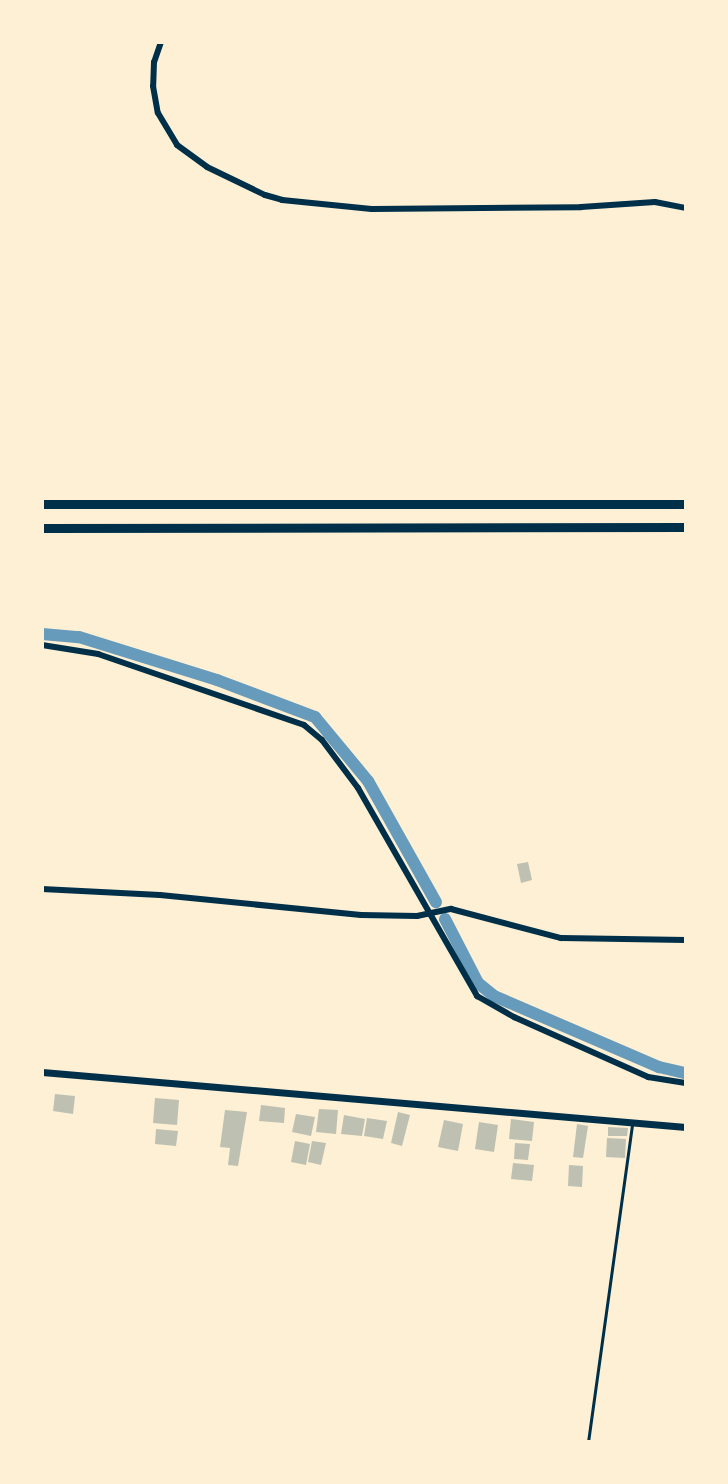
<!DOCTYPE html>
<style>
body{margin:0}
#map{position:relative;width:728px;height:1484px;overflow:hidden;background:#fdf0d5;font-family:Karla,sans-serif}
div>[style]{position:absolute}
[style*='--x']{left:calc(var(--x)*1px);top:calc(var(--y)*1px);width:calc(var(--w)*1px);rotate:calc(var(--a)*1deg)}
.canal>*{height:12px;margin:-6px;padding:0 6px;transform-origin:6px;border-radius:6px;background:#669bbc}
.building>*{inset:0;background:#bec0b2}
.service>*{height:3px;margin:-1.5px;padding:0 1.5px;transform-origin:1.5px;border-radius:1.5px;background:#003049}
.minor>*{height:6px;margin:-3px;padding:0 3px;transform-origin:3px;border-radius:3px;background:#003049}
.tertiary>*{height:7px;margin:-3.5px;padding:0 3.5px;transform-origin:3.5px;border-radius:3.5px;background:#003049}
.trunk>*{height:9px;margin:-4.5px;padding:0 4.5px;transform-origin:4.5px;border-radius:4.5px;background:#003049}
span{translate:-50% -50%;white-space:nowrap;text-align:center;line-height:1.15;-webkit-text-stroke:8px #fdf0d5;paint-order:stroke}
.frame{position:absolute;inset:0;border:44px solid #fdf0d5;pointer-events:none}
</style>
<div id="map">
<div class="canal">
<i style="--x:42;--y:634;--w:37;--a:5"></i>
<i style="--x:79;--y:637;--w:145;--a:17.3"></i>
<i style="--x:217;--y:680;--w:105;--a:20.7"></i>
<i style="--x:315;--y:717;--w:83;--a:50.4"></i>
<i style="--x:368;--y:781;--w:139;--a:60.7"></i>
<i style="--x:445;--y:919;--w:72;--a:62.7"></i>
<i style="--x:478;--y:983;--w:21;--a:39"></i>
<i style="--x:494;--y:996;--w:180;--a:23.3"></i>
<i style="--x:659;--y:1067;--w:28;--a:13"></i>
</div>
<div class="building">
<i style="clip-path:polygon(528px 862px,532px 880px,521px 883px,517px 864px)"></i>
<i style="clip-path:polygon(55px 1094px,75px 1096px,73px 1114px,53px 1111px)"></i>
<i style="clip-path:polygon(155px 1098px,179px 1100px,177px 1125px,153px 1123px)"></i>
<i style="clip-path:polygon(261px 1105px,285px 1108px,284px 1123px,259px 1121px)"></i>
<i style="clip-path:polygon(319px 1109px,338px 1110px,336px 1134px,316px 1132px)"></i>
<i style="clip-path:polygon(225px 1110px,247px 1112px,238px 1166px,228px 1165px,230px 1148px,220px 1147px)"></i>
<i style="clip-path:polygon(398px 1112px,410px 1115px,402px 1146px,391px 1143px)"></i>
<i style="clip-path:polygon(296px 1114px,315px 1117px,311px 1136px,292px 1132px)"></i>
<i style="clip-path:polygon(344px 1115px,365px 1119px,362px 1136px,341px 1134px)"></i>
<i style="clip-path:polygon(367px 1118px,387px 1121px,383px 1139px,364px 1136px)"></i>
<i style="clip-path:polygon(511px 1119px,534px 1122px,532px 1141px,509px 1139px)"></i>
<i style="clip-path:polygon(444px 1120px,463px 1124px,458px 1151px,438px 1147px)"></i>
<i style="clip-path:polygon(479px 1122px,498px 1125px,494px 1152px,475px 1149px)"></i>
<i style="clip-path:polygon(577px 1124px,588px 1126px,583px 1158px,573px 1157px)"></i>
<i style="clip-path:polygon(608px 1127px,628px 1128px,627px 1136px,608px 1136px)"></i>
<i style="clip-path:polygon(156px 1129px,178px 1131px,176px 1146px,155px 1144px)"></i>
<i style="clip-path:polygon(607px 1138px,626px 1139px,625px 1158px,606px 1157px)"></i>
<i style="clip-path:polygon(295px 1141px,310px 1144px,306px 1165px,291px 1162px)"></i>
<i style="clip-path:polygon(312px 1141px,326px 1143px,321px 1165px,308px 1162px)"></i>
<i style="clip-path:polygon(515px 1143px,530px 1144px,528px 1160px,514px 1159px)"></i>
<i style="clip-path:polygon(513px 1163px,534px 1165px,532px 1181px,511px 1179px)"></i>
<i style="clip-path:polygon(569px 1165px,583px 1166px,582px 1187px,568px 1186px)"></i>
</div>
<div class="service">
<i style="--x:588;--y:1442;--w:321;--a:-82.1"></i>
</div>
<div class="minor">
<i style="--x:161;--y:42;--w:21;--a:109"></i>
<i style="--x:154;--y:62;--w:24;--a:92"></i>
<i style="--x:153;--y:86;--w:27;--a:80"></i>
<i style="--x:158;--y:113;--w:37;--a:59"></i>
<i style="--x:177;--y:145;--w:37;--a:36"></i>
<i style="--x:207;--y:167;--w:64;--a:25.8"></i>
<i style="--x:265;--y:195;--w:18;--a:16"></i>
<i style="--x:282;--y:200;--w:90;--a:5.7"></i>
<i style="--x:372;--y:209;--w:209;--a:-0.5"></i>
<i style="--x:581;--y:207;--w:74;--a:-3.9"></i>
<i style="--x:655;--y:202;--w:32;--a:11"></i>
<i style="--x:42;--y:645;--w:57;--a:9.1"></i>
<i style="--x:98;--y:654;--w:218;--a:19"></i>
<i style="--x:304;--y:725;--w:23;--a:40"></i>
<i style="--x:322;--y:740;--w:60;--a:53.1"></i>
<i style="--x:358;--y:788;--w:240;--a:60.2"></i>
<i style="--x:477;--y:996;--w:43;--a:29.6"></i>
<i style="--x:514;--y:1017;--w:147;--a:24.1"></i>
<i style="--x:648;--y:1077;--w:38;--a:9"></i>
<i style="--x:42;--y:889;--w:118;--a:2.9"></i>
<i style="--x:160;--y:895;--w:202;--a:5.7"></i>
<i style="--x:361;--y:915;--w:56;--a:1"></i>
<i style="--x:417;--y:916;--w:35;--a:-12"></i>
<i style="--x:451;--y:909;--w:114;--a:14.8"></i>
<i style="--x:561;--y:938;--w:125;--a:0.9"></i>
</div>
<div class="tertiary">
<i style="--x:42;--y:1072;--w:646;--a:4.88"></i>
</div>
<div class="trunk">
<i style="--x:42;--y:504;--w:644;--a:0"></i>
<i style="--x:42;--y:528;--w:644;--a:-0.09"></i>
</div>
<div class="frame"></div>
</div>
